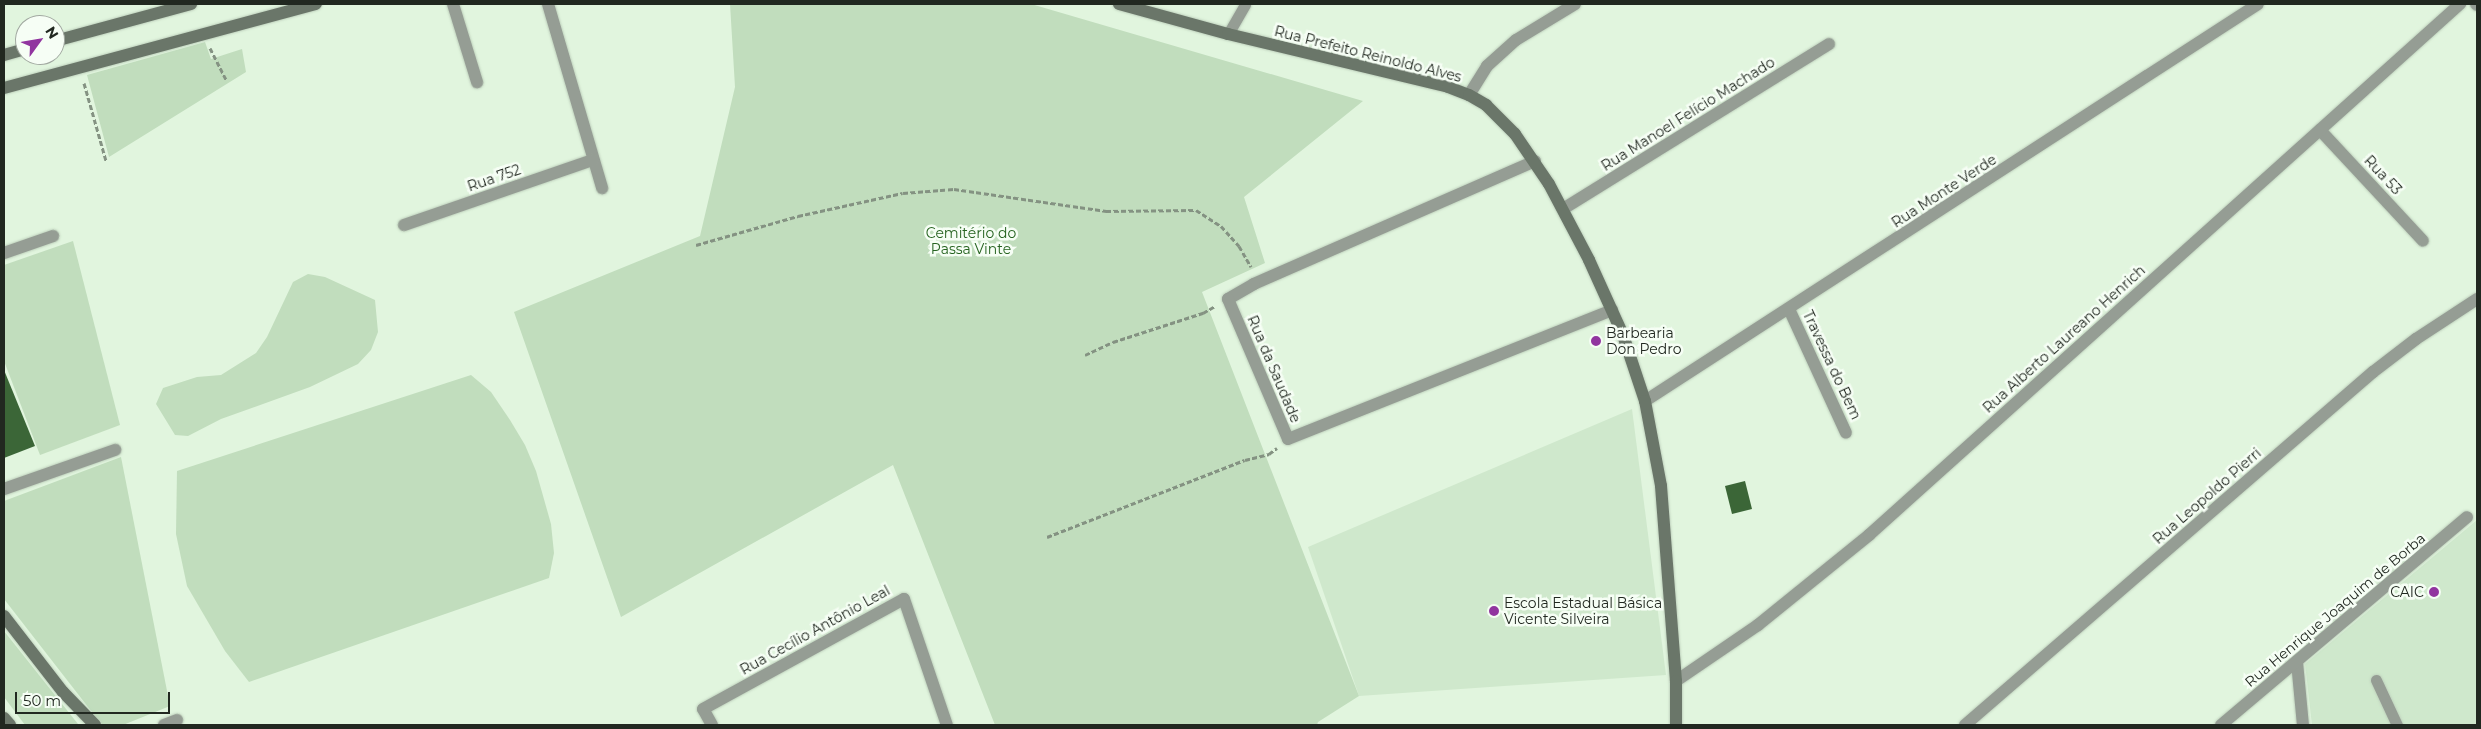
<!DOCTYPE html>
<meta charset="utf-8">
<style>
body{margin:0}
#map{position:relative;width:2481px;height:729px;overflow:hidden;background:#e1f5de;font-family:Montserrat,sans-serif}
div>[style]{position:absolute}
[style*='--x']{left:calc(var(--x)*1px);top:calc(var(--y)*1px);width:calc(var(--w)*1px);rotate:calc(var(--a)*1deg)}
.built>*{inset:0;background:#cfe8cc}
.green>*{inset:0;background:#c1ddbd}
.building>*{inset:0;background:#3b6637}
.path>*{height:3px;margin-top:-1.5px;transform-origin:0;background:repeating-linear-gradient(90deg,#849282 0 5px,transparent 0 7.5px)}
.roads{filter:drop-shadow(0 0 1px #bed0bc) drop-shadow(0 0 1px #bed0bc)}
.lane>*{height:11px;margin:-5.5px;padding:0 5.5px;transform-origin:5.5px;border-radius:5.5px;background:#959d94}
.street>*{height:12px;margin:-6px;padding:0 6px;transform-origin:6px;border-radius:6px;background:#959d94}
.secondary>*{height:12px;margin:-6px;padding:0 6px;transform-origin:6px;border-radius:6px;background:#6a7669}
.dots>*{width:14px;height:14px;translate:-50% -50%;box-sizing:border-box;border:2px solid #f6fef5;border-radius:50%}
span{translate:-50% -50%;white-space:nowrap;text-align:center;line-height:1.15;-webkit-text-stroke:5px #f6fef5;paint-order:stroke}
.street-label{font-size:14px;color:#212820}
.park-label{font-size:14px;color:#266320}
.poi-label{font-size:14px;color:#212820}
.left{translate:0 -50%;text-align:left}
.right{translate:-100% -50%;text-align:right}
.frame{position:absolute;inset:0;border:5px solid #212820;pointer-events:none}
.north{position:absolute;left:15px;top:15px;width:50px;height:50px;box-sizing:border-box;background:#f6fef5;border:1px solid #a1a8a0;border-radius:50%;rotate:58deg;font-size:14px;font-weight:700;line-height:20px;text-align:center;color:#212820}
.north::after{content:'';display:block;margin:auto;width:18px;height:22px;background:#91359f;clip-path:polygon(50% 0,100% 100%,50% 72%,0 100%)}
.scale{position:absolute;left:15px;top:692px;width:155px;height:22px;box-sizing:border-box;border:2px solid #212820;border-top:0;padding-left:6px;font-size:15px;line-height:18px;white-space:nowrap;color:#212820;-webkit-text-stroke:4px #f6fef5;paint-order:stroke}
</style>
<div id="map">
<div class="built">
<i style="clip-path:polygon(1632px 409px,1666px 675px,1359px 696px,1308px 547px)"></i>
<i style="clip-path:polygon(2477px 520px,2477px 725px,2312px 725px,2305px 664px)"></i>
</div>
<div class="green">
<i style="clip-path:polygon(730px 4px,1031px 4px,1363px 101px,1244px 197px,1265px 263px,1202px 292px,1359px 696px,1318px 722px,1317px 725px,995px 725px,893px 465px,621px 617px,514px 312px,700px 236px,735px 87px)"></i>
<i style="clip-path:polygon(205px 42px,211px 59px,242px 49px,246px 72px,109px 157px,87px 75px)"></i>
<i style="clip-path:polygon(73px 241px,120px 425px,40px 455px,4px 361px,4px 265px)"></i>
<i style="clip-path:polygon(308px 274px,325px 277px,375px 300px,378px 332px,371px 350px,358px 364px,310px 387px,221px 419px,188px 436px,175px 435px,156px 404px,163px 388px,197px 377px,221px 375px,256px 353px,267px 337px,293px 282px)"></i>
<i style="clip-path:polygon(471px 375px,491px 392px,510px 420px,525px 445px,536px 471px,551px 524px,554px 553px,549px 578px,249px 682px,225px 651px,187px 586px,176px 534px,177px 471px)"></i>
<i style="clip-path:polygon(121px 457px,170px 706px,123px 725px,102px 725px,4px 599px,4px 501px)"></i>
<i style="clip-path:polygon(4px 631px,78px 724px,78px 725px,25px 725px,4px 697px)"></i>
</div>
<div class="building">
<i style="clip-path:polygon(4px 370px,35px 446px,4px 458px)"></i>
<i style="clip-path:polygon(1745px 481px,1752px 509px,1732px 514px,1725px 486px)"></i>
</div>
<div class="path">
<i style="--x:210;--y:48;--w:36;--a:63"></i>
<i style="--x:84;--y:83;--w:81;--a:74.2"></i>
<i style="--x:696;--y:245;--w:106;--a:-15.9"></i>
<i style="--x:798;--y:216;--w:107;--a:-12.4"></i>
<i style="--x:903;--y:193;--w:51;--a:-4.5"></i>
<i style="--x:954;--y:189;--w:154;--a:8.2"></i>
<i style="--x:1106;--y:211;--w:90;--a:-0.6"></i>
<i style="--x:1196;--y:210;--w:30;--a:33"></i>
<i style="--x:1221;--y:226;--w:27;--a:48"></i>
<i style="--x:1239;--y:246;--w:24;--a:60"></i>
<i style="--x:1085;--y:355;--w:31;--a:-25"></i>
<i style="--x:1113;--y:342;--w:95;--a:-17.9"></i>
<i style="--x:1203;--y:313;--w:14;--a:-30"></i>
<i style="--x:1047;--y:537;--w:212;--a:-21.3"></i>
<i style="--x:1245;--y:460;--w:25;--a:-14"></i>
<i style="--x:1269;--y:454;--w:10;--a:-37"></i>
</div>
<div class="roads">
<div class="lane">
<i style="--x:1228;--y:34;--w:34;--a:-60"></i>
<i style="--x:2376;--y:680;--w:50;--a:65"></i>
</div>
<div class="street">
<i style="--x:453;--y:4;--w:82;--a:72.9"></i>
<i style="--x:548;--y:4;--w:192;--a:73.6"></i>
<i style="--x:2476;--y:4;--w:1;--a:45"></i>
<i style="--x:1469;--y:95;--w:34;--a:-58"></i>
<i style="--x:1487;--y:66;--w:39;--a:-42"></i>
<i style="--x:1516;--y:40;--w:69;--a:-31.4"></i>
<i style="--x:2320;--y:130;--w:151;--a:47.1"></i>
<i style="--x:1535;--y:161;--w:307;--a:156.4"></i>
<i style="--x:1254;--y:284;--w:30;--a:150"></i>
<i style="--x:1228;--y:299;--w:152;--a:66.8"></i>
<i style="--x:1288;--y:439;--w:349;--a:-21.7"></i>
<i style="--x:1563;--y:209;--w:313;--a:-31.8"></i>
<i style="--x:404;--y:225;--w:200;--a:-19"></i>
<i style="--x:4;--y:253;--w:52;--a:-19.1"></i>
<i style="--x:1789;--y:309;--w:136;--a:65.3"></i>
<i style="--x:1645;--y:401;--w:730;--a:-32.93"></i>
<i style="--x:4;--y:489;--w:118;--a:-19.4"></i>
<i style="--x:2297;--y:662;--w:63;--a:84.6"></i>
<i style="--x:1676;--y:681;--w:99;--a:-34.3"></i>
<i style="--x:1758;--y:625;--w:143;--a:-39"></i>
<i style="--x:1869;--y:535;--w:795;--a:-41.94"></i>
<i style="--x:164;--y:725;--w:14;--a:-21"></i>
<i style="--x:712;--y:725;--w:18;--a:-119"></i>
<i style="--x:703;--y:709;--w:229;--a:-28.7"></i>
<i style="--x:904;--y:599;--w:133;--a:71.2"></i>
<i style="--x:1965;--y:725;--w:540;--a:-40.87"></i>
<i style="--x:2373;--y:372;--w:54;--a:-37.5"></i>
<i style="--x:2416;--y:339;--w:73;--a:-33.3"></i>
<i style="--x:2221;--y:725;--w:322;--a:-40.2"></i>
</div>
<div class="secondary">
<i style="--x:1119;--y:4;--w:113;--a:15.4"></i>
<i style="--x:1228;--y:34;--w:226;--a:13.5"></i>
<i style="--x:1448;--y:87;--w:22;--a:21"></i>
<i style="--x:1469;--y:95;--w:20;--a:30"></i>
<i style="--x:1486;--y:105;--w:41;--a:45"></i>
<i style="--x:1515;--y:134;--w:60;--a:55.8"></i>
<i style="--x:1549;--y:184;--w:86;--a:62.2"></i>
<i style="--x:1589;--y:260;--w:82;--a:65.6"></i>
<i style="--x:1623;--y:335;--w:70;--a:71.6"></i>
<i style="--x:1645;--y:401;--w:86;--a:79.3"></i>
<i style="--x:1661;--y:486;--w:196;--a:85.6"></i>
<i style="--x:1676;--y:681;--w:44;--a:90"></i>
<i style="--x:55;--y:41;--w:141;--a:-15.2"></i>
<i style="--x:4;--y:55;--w:22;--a:-16"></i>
<i style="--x:4;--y:88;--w:323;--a:-15.1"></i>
<i style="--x:4;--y:616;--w:96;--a:52.2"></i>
<i style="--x:63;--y:692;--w:46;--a:45.9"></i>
<i style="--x:4;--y:718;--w:9;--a:49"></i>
</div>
</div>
<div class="dots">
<i style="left:1596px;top:341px;background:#91359f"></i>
<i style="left:2434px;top:592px;background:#91359f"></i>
<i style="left:1494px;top:611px;background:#91359f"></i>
</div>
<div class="street-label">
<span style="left:1368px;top:54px;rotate:14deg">Rua Prefeito Reinoldo Alves</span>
<span style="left:1688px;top:114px;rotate:-32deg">Rua Manoel Felício Machado</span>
<span style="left:2383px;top:175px;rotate:47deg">Rua 53</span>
<span style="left:494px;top:178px;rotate:-19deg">Rua 752</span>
<span style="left:1944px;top:191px;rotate:-33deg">Rua Monte Verde</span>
<span style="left:2064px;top:339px;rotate:-42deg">Rua Alberto Laureano Henrich</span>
<span style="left:1832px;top:365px;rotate:65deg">Travessa do Bem</span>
<span style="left:1274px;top:369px;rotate:67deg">Rua da Saudade</span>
<span style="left:2207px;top:496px;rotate:-41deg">Rua Leopoldo Pierri</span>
<span style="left:2335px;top:610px;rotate:-40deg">Rua Henrique Joaquim de Borba</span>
<span style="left:815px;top:630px;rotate:-29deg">Rua Cecílio Antônio Leal</span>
</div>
<div class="park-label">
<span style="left:971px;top:241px">Cemitério do<br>Passa Vinte</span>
</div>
<div class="poi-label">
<span class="left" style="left:1606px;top:341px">Barbearia<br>Don Pedro</span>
<span class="right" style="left:2424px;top:592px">CAIC</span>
<span class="left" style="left:1504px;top:611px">Escola Estadual Básica<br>Vicente Silveira</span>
</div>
<div class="frame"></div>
<div class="north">N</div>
<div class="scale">50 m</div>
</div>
